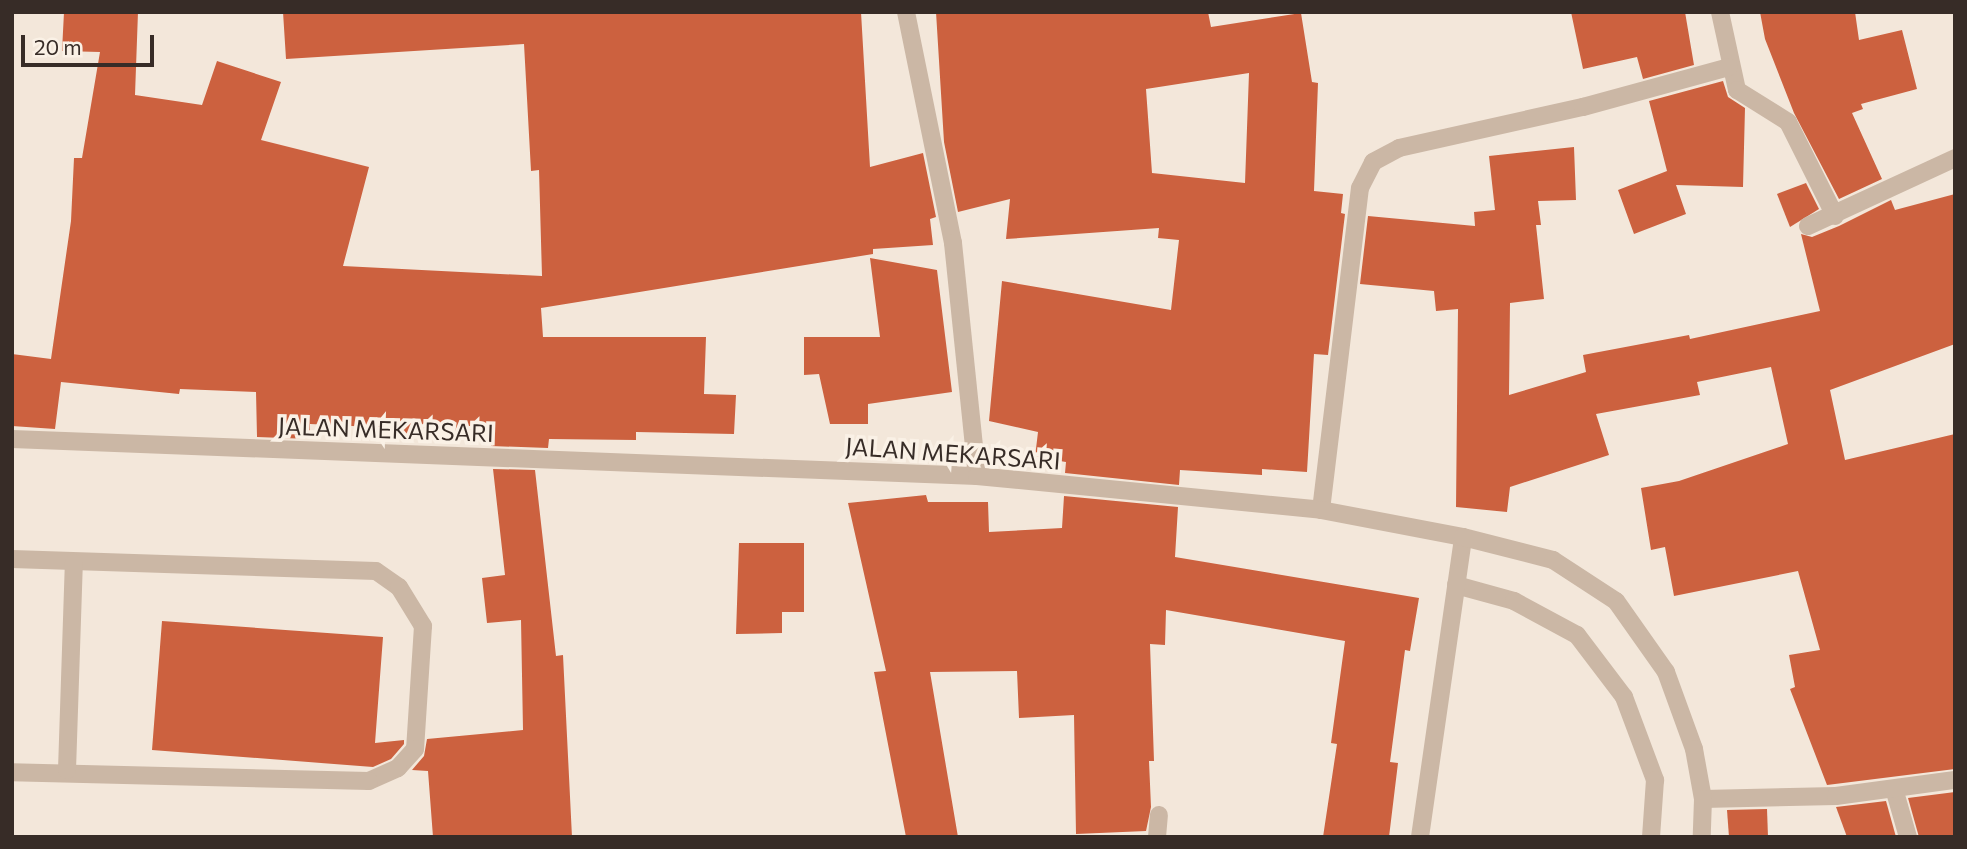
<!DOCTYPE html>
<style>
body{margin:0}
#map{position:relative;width:1967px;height:849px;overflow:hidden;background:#f3e7da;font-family:Commissioner,sans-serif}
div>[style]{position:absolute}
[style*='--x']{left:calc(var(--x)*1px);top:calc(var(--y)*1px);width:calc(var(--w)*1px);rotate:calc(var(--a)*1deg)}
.building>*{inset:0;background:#cc613f}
.service>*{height:18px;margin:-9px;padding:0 9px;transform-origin:9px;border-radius:9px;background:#cbb7a5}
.minor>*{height:18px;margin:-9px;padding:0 9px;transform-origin:9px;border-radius:9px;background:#cbb7a5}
.tertiary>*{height:18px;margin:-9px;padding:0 9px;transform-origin:9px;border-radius:9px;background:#cbb7a5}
span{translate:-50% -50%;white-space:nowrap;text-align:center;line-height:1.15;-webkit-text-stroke:7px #faf1e6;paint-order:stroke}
.street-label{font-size:24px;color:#372c27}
.frame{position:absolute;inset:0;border:14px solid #372c27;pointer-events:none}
.scale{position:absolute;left:21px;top:35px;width:133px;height:32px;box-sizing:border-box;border:4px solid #372c27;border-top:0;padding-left:9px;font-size:21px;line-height:24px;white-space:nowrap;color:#372c27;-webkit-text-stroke:5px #faf1e6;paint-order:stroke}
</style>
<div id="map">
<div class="building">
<i style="clip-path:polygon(64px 12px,138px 12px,135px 95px,202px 105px,217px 61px,281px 82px,261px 140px,369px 167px,343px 266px,542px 276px,539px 170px,531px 171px,524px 44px,286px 59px,283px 12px,861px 12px,870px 167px,923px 153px,936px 217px,930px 219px,933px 245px,873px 249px,873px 254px,541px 308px,543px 337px,706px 337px,704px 394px,736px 395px,734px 434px,636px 432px,636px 440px,549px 439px,548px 448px,491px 446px,491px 435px,395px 434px,395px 428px,310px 424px,310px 439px,257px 437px,256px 392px,180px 389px,179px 394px,61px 382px,55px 429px,12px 426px,12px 354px,51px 359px,71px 221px,74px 158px,82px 158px,100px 52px,62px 51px)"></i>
<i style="clip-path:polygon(evenodd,936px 12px,1208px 12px,1211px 27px,1301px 13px,1312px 82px,1318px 83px,1314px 191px,1343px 194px,1341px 213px,1345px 214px,1328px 355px,1314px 354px,1307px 472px,1262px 469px,1262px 475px,1180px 470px,1179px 485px,1065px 473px,1066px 462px,1035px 457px,1038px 432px,989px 421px,1002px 281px,1171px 310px,1179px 240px,1158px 238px,1159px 228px,1006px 239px,1010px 199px,958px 212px,944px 142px,936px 12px,1249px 73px,1245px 183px,1152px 173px,1146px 89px,1249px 73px)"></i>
<i style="clip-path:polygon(1571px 12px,1685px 12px,1694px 65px,1643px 79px,1637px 57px,1583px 69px)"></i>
<i style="clip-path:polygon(1760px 12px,1855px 12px,1859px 40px,1902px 30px,1917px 89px,1861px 104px,1863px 109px,1852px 113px,1882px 179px,1839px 199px,1794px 113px,1765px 39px)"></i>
<i style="clip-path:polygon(1723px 81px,1728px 97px,1745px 108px,1743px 187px,1676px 185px,1686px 214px,1634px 234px,1618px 190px,1667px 171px,1649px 101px)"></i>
<i style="clip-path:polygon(1574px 147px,1576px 200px,1538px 201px,1541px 225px,1536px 225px,1544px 299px,1510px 303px,1509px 395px,1586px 372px,1583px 355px,1689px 335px,1690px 339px,1820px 311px,1801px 234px,1812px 237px,1839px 226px,1891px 200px,1895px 210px,1955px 194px,1955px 344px,1830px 390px,1845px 460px,1955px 434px,1955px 769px,1827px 785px,1790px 689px,1795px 687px,1789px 655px,1820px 650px,1798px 571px,1674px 596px,1665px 547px,1651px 550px,1641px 488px,1679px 481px,1788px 444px,1771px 367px,1697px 382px,1700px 395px,1596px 414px,1609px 455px,1510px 487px,1507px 512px,1456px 507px,1458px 309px,1436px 311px,1434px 291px,1360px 284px,1368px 216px,1475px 226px,1474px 212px,1495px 210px,1489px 156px)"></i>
<i style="clip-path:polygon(1806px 183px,1819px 209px,1790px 227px,1777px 194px)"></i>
<i style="clip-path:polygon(870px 258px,937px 270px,952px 392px,868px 404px,868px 424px,830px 424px,819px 374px,804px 375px,804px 337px,880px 337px)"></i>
<i style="clip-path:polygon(493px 469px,535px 470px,556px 656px,563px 655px,572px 837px,433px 837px,428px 771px,412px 770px,424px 756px,427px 739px,523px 730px,521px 620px,487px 623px,482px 578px,505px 575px)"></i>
<i style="clip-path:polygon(926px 495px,928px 502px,988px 502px,989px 532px,1062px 528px,1064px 496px,1178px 507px,1175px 557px,1419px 598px,1410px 651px,1405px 650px,1390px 762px,1398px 763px,1389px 837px,1323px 837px,1337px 744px,1331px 743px,1345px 641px,1166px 610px,1165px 645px,1150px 644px,1154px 761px,1149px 761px,1151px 807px,1146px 831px,1076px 834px,1074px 715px,1019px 718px,1017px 671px,930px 672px,958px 837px,906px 837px,874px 672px,886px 671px,848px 503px)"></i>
<i style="clip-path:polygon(739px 543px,804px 543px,804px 612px,782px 612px,782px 633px,736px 634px)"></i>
<i style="clip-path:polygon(162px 621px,383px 637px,375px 743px,404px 740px,404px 744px,391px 759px,373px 767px,152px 750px)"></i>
<i style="clip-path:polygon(1955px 792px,1955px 837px,1919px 837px,1908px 798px)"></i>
<i style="clip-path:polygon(1886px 801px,1896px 837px,1847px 837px,1836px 807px)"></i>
<i style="clip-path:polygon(1767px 809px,1768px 837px,1729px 837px,1727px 810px)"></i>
</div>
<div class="service">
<i style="--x:12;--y:559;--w:364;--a:1.9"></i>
<i style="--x:376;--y:571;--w:28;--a:35"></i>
<i style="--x:399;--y:587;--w:46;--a:58.4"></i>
<i style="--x:423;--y:626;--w:123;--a:93.7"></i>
<i style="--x:415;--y:749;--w:25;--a:132"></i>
<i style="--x:398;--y:768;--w:32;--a:156"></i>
<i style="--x:369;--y:781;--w:357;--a:-178.6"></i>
<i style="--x:67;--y:770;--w:207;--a:-88.1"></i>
</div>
<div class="minor">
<i style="--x:906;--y:12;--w:236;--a:78.5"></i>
<i style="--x:953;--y:243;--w:234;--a:84.1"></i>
<i style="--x:1720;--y:12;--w:80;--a:77.7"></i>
<i style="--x:1737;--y:90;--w:60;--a:32.1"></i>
<i style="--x:1788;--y:122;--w:105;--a:63.4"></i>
<i style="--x:1808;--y:226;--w:162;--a:-24.8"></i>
<i style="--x:1321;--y:510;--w:324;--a:-83.1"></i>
<i style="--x:1360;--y:188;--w:29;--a:-63"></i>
<i style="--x:1373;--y:162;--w:30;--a:-28"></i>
<i style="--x:1399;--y:148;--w:189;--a:-12.6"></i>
<i style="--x:1583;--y:107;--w:151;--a:-15.3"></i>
<i style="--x:1456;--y:585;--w:60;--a:15.4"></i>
<i style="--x:1514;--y:601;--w:72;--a:28.4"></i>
<i style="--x:1577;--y:635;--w:78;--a:52.8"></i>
<i style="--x:1624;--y:697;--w:89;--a:69.5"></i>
<i style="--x:1655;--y:780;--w:57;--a:94"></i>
<i style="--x:1895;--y:792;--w:47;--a:73.9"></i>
<i style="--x:1703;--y:799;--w:133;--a:-1.3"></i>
<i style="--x:1836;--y:796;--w:120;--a:-7.7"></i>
<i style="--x:1157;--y:837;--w:22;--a:-85"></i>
<i style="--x:1420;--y:837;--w:303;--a:-81.8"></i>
</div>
<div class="tertiary">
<i style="--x:12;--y:439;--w:966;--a:2.2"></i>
<i style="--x:977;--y:476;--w:346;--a:5.6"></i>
<i style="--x:1321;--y:510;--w:145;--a:10.8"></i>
<i style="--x:1463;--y:537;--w:93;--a:14.3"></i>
<i style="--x:1553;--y:560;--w:75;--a:33.1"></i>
<i style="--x:1616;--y:601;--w:87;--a:54.8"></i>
<i style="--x:1666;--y:672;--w:82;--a:70"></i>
<i style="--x:1694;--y:749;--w:51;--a:79.8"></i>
<i style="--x:1703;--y:799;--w:38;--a:92"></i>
</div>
<div class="street-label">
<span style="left:386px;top:429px;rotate:2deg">JALAN MEKARSARI</span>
<span style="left:953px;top:453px;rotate:4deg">JALAN MEKARSARI</span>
</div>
<div class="frame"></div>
<div class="scale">20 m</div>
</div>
